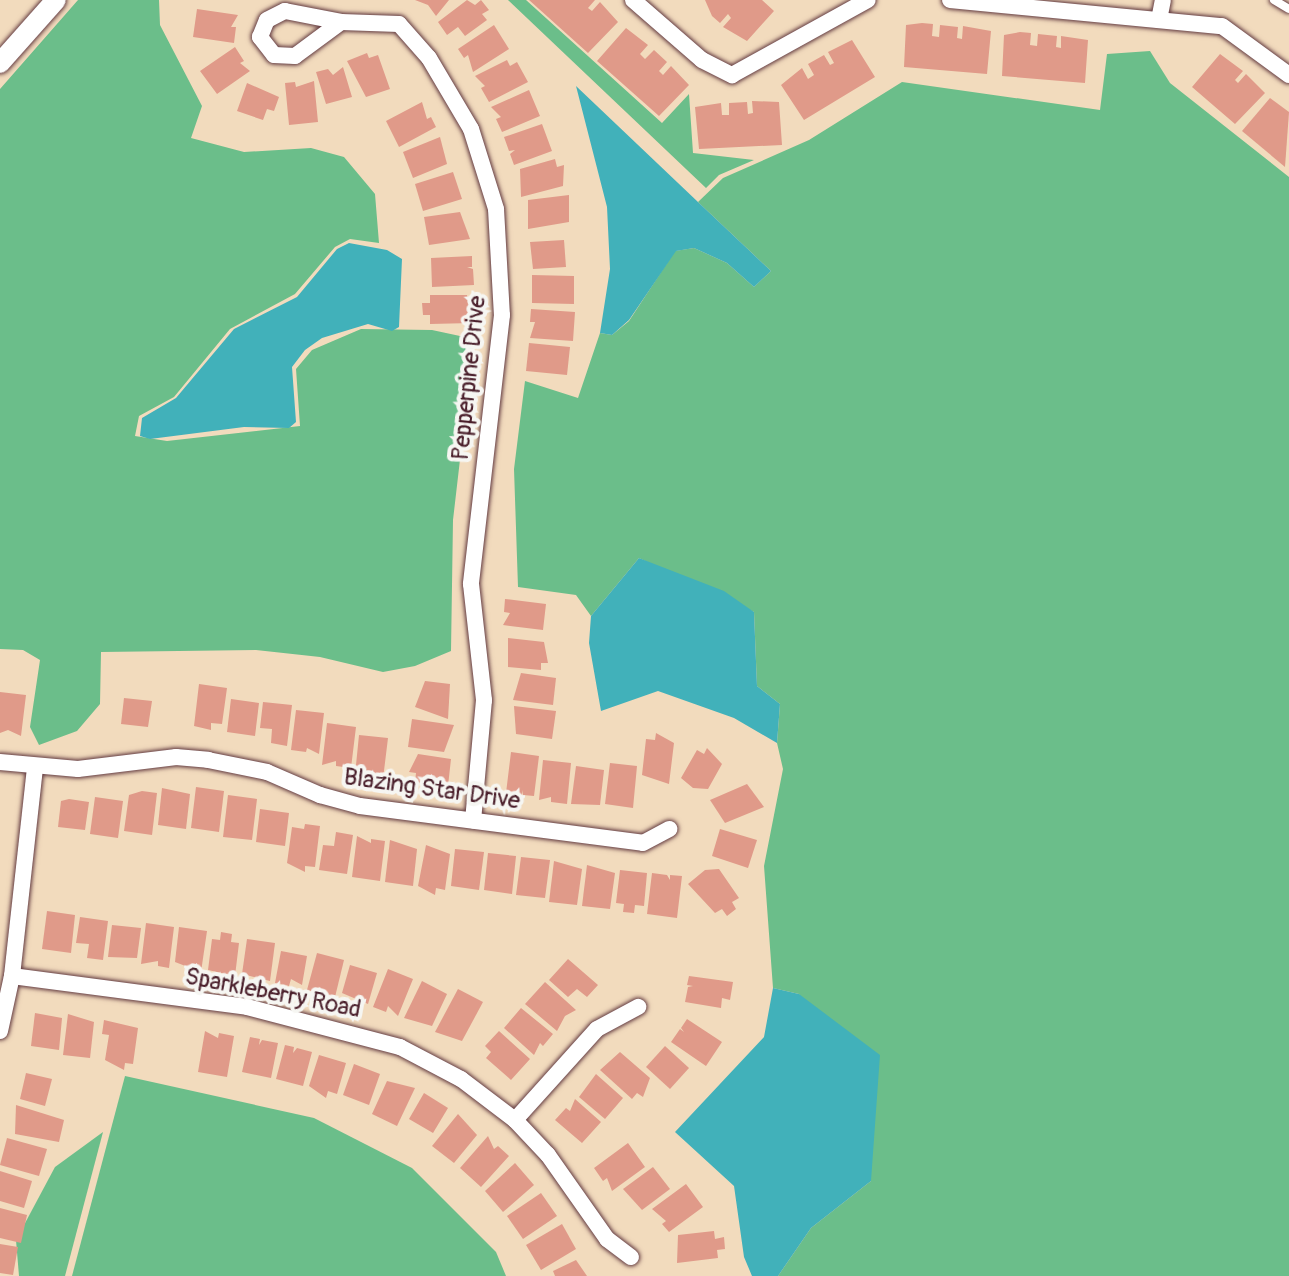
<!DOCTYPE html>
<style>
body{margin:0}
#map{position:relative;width:1289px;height:1276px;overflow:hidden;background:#f2dbbd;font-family:Pangolin,sans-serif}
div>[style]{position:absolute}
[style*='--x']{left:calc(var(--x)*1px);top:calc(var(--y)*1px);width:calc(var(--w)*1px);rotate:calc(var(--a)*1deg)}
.forest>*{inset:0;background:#6bbe8a}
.water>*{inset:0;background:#41b1ba}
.building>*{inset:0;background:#e09a89}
.roads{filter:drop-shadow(0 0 2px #633b41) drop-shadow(0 0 2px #633b41)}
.service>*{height:8px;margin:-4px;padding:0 4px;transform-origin:4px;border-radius:4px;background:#fff}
.minor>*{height:16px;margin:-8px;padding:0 8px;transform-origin:8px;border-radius:8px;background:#fff}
.tertiary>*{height:20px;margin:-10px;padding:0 10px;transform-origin:10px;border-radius:10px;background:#fff}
span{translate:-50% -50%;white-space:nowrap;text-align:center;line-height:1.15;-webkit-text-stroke:8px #f6f6f2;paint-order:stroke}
.street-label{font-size:24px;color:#4a1f2b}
</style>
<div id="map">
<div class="forest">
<i style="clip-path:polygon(78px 0,159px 0,160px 25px,202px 106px,191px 138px,244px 152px,311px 148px,344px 157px,375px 194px,379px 243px,350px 239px,335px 247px,295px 294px,230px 329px,174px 397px,139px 416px,135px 436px,167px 441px,300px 426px,296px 369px,312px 350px,361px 329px,432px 330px,474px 339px,453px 520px,451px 651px,415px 666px,383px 672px,320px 657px,256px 650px,101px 652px,100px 704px,77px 731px,39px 745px,30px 727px,40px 660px,23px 650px,0 649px,0 89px)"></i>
<i style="clip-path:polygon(508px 0,526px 0,662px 123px,689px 94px,693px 153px,754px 160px,719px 175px,706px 188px)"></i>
<i style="clip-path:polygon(1150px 51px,1170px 83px,1289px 177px,1289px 1276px,778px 1276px,811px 1228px,871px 1181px,799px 994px,773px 988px,764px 866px,783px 769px,777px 743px,780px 704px,757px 686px,754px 612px,639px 558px,591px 616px,576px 595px,518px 587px,514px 469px,525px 381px,578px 398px,600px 333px,612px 335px,629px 321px,675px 251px,694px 248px,727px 263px,754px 287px,771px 271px,698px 202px,723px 178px,809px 140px,902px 82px,1100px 110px,1107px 54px)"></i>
<i style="clip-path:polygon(125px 1076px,314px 1118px,412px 1168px,496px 1252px,506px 1276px,72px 1276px)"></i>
<i style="clip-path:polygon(103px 1132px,65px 1276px,19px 1276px,16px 1240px,55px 1167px)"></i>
</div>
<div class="water">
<i style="clip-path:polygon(576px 86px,698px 202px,771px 271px,754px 287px,727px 263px,694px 248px,676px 251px,629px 320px,612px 335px,600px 333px,610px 269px,607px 207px)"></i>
<i style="clip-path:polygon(349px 243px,387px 250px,402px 259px,399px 327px,392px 331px,368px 324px,322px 338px,305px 350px,292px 367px,296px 422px,289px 428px,244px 427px,150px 439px,140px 436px,142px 418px,176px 398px,234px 329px,297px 297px,337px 249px)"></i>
<i style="clip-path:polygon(639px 558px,724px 591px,754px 612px,757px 686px,780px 704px,777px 743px,734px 718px,658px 691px,601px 711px,589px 643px,591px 616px)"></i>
<i style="clip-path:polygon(773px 988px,799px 994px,880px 1055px,871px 1181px,811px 1228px,778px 1276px,752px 1276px,744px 1257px,734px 1186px,675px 1132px,764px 1037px)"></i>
</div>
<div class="building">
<i style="clip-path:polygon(415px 0,449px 0,436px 16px,428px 5px)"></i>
<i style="clip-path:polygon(467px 0,475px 5px,481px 0,489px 10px,482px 14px,487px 20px,465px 36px,458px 27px,447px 35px,438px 22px)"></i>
<i style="clip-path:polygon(529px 0,595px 0,588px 8px,592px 11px,600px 2px,618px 22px,588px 53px)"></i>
<i style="clip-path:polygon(705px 0,762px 0,774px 11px,747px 41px,723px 27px,731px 18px,728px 14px,720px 23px,712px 16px)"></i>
<i style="clip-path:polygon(197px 9px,238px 15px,231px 27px,236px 27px,234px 43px,193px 37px)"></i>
<i style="clip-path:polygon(922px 23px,933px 24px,932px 36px,939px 37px,940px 25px,958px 27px,957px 38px,962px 39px,963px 26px,991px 31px,987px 74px,904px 67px,906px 25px)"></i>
<i style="clip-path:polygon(494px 25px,509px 49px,473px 72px,468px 55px,464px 58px,458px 49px)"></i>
<i style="clip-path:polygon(626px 28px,648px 45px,640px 54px,645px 59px,654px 50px,667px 62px,659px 71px,663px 75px,671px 66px,689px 85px,659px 116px,597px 61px)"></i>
<i style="clip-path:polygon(1020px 32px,1031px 33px,1030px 45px,1037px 46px,1038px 34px,1057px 36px,1056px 47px,1061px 48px,1061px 36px,1088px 40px,1085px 83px,1002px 76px,1004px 35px)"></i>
<i style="clip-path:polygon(852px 40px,875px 77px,804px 120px,781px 85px,802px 68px,808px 79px,814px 75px,808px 64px,824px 55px,830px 65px,834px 63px,828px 52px)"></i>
<i style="clip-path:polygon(235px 47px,244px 61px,240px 63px,250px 71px,217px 94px,200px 71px)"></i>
<i style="clip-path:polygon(367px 53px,369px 58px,378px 55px,390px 89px,366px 97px,347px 61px)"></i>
<i style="clip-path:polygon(1220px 54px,1243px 71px,1235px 80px,1238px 83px,1246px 74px,1265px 93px,1235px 124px,1192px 87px)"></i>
<i style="clip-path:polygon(507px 60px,510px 66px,517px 62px,528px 82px,489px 102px,481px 88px,485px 86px,475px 76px)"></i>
<i style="clip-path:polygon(343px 67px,352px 97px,326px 104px,316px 72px,328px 69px,333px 75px)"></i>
<i style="clip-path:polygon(314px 81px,318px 122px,289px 125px,285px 83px,295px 82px,296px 87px)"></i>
<i style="clip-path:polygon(247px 83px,279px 97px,274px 111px,267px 109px,263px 120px,237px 111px)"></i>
<i style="clip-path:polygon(529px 90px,540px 116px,502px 132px,496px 119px,501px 117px,491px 107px)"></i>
<i style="clip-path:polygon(1270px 98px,1289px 112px,1285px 167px,1242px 131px)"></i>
<i style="clip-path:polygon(752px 101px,779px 102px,782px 145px,699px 149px,695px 107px,721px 103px,722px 115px,729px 115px,729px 103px,747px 102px,748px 114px,753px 113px)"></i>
<i style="clip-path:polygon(422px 102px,427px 119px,431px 117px,436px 127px,399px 147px,386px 121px)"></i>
<i style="clip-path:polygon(542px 124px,552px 151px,514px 165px,510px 154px,515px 150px,509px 151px,504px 137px)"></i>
<i style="clip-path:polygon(440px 137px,447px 164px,413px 178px,403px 152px)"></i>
<i style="clip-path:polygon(555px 159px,557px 167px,564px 165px,563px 186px,521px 197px,520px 169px)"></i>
<i style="clip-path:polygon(453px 172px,462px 199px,423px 211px,415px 184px)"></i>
<i style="clip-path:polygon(569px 195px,569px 222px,528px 229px,528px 200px)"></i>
<i style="clip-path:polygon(460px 212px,470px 239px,429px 245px,424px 217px)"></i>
<i style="clip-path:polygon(564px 240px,566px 267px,533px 269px,530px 242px)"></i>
<i style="clip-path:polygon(472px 256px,472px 267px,467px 267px,473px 269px,474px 285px,432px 287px,431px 258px)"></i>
<i style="clip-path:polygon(532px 275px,574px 276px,574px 304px,532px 303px)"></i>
<i style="clip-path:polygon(430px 295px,467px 295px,472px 323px,430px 324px,430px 315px,423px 315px,422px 303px,430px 303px)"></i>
<i style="clip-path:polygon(531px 309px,575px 312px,573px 341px,530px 338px,535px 322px,530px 322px)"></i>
<i style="clip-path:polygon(529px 343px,570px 347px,567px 375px,526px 371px)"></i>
<i style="clip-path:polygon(505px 599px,546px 604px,543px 630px,503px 625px,510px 613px,504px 612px)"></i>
<i style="clip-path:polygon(508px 638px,544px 642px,548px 663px,541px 663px,541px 670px,508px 667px)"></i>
<i style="clip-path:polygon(521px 673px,556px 678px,553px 705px,513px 700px)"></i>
<i style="clip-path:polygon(425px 681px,450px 684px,448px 719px,415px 707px)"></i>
<i style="clip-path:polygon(199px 684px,227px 688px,222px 724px,211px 723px,211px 730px,194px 726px)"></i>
<i style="clip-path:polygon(0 692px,26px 695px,21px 736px,8px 730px,0 733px)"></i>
<i style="clip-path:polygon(124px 698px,152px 701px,148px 727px,121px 724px)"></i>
<i style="clip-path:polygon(231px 699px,259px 703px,255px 736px,227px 732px)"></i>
<i style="clip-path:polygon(263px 702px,292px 705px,287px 746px,271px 743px,272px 729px,260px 728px)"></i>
<i style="clip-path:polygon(514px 706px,556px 711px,552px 739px,516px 734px)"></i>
<i style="clip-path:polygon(296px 710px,324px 713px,319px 754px,307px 748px,306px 752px,291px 750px)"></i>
<i style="clip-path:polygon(412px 719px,454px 725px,444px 752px,408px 747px)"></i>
<i style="clip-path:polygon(327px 723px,356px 727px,351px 768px,336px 766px,336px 761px,322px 765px)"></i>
<i style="clip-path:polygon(656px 733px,674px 743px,669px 784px,642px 775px,646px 739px,655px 740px)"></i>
<i style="clip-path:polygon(359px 735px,388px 738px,383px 779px,366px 772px,355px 775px)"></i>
<i style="clip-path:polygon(707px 748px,722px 764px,708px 789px,693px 788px,681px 778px,697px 750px,704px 754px)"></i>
<i style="clip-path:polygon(511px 752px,539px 756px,534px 796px,523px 795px,522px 790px,522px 795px,506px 793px)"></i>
<i style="clip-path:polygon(418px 754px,451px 759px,448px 786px,415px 782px,416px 773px,409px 772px)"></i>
<i style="clip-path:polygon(543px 760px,571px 763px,567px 804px,551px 802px,551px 797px,539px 800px)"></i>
<i style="clip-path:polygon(610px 763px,637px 766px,633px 808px,605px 804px)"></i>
<i style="clip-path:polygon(576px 766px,604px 770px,600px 805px,571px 804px)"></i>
<i style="clip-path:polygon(747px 784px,764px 807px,725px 823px,710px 800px)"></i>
<i style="clip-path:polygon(196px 787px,224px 791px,219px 832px,191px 828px)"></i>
<i style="clip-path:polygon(162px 788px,190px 794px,186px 829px,158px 825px)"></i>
<i style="clip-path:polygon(142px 791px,157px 793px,152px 835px,124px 831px,129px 795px)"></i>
<i style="clip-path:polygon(228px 795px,257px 799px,252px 840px,223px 837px)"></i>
<i style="clip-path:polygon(95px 797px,123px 801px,118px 838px,90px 834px)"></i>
<i style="clip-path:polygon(69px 799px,89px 802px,85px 830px,58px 827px,61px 801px)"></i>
<i style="clip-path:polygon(260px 809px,289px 813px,285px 846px,256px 842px)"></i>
<i style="clip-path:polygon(305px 824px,320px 826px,315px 867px,305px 866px,305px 872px,287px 863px,292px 827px,304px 829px)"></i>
<i style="clip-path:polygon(720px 829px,757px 840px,748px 868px,712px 856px)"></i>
<i style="clip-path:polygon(336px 832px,353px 835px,347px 874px,319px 870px,323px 845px,334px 846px)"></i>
<i style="clip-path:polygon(357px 836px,371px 843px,371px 839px,385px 841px,380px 881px,352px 877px)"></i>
<i style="clip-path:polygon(390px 840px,417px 849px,413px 886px,385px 882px)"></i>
<i style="clip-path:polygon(426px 845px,450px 854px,445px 890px,436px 888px,435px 895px,418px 886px)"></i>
<i style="clip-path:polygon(455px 849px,484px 852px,479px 890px,451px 886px)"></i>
<i style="clip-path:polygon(488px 853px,516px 856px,512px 894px,484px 890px)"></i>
<i style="clip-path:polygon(521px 857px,550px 860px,545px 898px,516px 895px)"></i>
<i style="clip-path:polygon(554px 861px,582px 869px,577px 905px,549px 902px)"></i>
<i style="clip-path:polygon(587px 865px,615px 873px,610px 909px,582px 906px)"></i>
<i style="clip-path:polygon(719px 869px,739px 898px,732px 902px,736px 909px,727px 916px,722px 909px,715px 913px,688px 884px,705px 870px)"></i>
<i style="clip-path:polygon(620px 870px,647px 873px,644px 906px,635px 905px,634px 913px,623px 912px,624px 904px,616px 903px)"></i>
<i style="clip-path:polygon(652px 873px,667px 875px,670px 880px,670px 875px,682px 876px,677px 918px,647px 914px)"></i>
<i style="clip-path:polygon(47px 911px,75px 915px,71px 953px,42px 949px)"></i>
<i style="clip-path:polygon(80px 917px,108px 921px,103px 960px,87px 958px,89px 944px,76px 943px)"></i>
<i style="clip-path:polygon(146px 923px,174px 927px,169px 968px,158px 966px,158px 961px,141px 964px)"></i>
<i style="clip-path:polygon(112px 925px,141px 928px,137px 958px,108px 957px)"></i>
<i style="clip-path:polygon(179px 927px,207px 931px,201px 972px,175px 962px)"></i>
<i style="clip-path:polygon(221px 932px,232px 934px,231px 942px,239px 943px,235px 976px,208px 970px,212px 939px,220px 940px)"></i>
<i style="clip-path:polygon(247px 939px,275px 943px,270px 981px,242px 974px)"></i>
<i style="clip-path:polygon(281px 951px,307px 956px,302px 985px,291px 979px,289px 986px,275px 983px)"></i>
<i style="clip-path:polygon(317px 953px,344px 960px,335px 997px,307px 990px)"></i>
<i style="clip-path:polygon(568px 959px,598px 985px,587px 997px,577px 989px,568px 997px,549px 980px)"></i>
<i style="clip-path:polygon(350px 965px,377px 973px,368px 1004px,342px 993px)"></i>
<i style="clip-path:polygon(388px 969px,413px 979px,398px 1016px,388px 1006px,386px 1012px,373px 1007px)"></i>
<i style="clip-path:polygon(689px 976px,733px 982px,730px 1000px,722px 998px,721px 1008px,685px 1002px,688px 987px,693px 986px,687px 985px)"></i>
<i style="clip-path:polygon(422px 981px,447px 994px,432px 1026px,404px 1018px)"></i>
<i style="clip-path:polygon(545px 982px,576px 1010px,565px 1016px,557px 1031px,525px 1004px)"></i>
<i style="clip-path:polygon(458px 989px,483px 1002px,462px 1041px,435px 1032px)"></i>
<i style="clip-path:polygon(521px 1008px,553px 1034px,543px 1046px,540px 1043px,534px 1055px,504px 1028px)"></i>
<i style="clip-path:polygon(35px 1013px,62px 1018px,59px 1050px,31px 1046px)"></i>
<i style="clip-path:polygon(68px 1014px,94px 1022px,90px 1058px,63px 1055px)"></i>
<i style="clip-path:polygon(687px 1019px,722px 1042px,706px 1066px,671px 1042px,680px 1029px,684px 1032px,681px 1028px)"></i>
<i style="clip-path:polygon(104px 1020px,138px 1028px,133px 1064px,125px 1063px,124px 1070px,105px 1060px,109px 1035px,102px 1034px)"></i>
<i style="clip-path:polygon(205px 1031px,218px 1038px,219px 1033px,234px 1036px,227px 1077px,198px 1072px)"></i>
<i style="clip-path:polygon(499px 1031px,530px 1059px,511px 1080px,486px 1058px,491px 1052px,485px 1046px)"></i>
<i style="clip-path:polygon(250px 1037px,260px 1039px,259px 1045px,262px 1040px,278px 1043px,271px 1078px,242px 1072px)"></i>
<i style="clip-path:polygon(285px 1045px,294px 1047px,293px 1053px,297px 1048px,312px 1052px,303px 1086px,276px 1079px)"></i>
<i style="clip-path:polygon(665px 1046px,689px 1068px,670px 1089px,646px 1067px)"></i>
<i style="clip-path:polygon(620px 1052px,650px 1078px,643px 1097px,637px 1093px,632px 1099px,600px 1070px)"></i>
<i style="clip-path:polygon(319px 1055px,346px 1063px,337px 1094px,328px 1091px,326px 1098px,309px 1086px)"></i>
<i style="clip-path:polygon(354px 1064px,380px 1074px,369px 1105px,343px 1095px)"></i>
<i style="clip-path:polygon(26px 1073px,52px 1079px,45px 1106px,20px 1099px)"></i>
<i style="clip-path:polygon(596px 1074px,623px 1098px,605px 1119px,579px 1097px)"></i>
<i style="clip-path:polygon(387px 1081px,415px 1088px,397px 1126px,372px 1114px)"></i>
<i style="clip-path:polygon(424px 1093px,448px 1108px,433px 1133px,409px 1119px)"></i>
<i style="clip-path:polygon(575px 1099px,601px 1122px,582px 1143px,555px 1120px,566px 1108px,570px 1111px)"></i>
<i style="clip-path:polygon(16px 1105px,64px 1120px,59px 1142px,15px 1134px)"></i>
<i style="clip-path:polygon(458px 1114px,477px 1135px,454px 1163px,432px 1146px)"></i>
<i style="clip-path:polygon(488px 1136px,494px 1149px,498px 1146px,509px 1156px,481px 1187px,460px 1168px)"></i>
<i style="clip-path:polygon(7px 1138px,47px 1149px,39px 1176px,0 1165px)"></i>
<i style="clip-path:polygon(628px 1143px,645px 1167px,612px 1191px,607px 1178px,603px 1181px,594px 1168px)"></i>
<i style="clip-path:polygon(515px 1163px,534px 1185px,503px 1212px,485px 1191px)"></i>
<i style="clip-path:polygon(653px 1167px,670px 1189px,642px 1210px,623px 1189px)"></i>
<i style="clip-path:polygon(0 1171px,32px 1181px,24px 1208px,0 1201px)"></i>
<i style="clip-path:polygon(686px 1184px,703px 1207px,669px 1232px,662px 1224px,666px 1221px,652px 1209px)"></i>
<i style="clip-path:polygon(541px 1193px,557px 1216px,523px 1239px,507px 1216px)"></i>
<i style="clip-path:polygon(0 1208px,27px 1215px,21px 1243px,0 1238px)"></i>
<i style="clip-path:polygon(562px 1224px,576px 1249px,541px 1270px,526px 1245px)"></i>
<i style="clip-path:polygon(714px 1231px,715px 1239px,724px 1237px,725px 1249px,717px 1250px,718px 1258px,677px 1263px,678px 1235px)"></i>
<i style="clip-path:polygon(0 1244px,18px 1247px,13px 1275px,0 1273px)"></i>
<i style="clip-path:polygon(576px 1260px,587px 1276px,555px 1276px,553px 1271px)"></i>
</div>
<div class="roads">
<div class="service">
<i style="--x:1274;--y:0;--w:17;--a:31"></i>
</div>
<div class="minor">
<i style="--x:633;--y:0;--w:91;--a:41"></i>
<i style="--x:702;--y:60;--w:34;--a:27"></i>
<i style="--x:732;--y:75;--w:155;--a:-28.9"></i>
<i style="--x:950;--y:0;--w:273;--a:5.5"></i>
<i style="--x:1222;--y:26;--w:83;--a:36.2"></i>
<i style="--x:1159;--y:20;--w:20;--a:-79"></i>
<i style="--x:341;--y:22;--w:57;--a:143.5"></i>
<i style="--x:295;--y:56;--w:21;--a:-177"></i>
<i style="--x:274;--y:55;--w:23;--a:-128"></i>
<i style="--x:260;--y:37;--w:18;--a:-68"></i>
<i style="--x:267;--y:20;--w:20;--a:-27"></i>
<i style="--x:285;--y:11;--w:57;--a:11.1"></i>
<i style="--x:341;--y:22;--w:58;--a:2"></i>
<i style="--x:399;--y:24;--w:45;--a:48.6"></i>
<i style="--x:429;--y:58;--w:82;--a:59.4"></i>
<i style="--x:471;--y:129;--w:84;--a:72.6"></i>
<i style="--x:496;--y:209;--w:106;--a:86.8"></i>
<i style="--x:502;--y:315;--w:271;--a:96.6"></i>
<i style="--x:471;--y:584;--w:117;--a:83.6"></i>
<i style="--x:484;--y:700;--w:121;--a:95.2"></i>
<i style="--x:0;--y:762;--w:78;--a:5.1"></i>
<i style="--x:78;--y:769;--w:99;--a:-7"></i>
<i style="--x:176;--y:757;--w:32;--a:5"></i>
<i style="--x:208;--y:760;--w:60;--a:11.5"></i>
<i style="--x:267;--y:772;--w:58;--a:23.5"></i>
<i style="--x:320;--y:795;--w:41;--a:15.4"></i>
<i style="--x:360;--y:806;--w:285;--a:7.4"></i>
<i style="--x:643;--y:843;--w:30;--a:-28"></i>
<i style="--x:12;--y:976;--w:237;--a:7.5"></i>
<i style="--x:247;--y:1007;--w:158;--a:14.7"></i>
<i style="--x:400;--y:1047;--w:69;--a:27.7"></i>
<i style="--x:461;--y:1079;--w:68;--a:37.2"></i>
<i style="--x:515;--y:1120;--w:48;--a:46.7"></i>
<i style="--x:548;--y:1155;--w:103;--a:54.9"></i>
<i style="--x:607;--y:1239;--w:30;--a:37"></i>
<i style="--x:0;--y:1031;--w:56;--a:-77.7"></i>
<i style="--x:12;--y:976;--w:210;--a:-83.7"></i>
<i style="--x:515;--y:1120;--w:122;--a:-48"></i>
<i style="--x:597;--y:1029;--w:47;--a:-28.2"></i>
</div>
<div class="tertiary">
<i style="--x:0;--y:63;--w:84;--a:-48.4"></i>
</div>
</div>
<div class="street-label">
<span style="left:469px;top:378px;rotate:-84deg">Pepperpine Drive</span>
<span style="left:432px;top:789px;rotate:8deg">Blazing Star Drive</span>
<span style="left:273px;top:993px;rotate:11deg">Sparkleberry Road</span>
</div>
</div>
